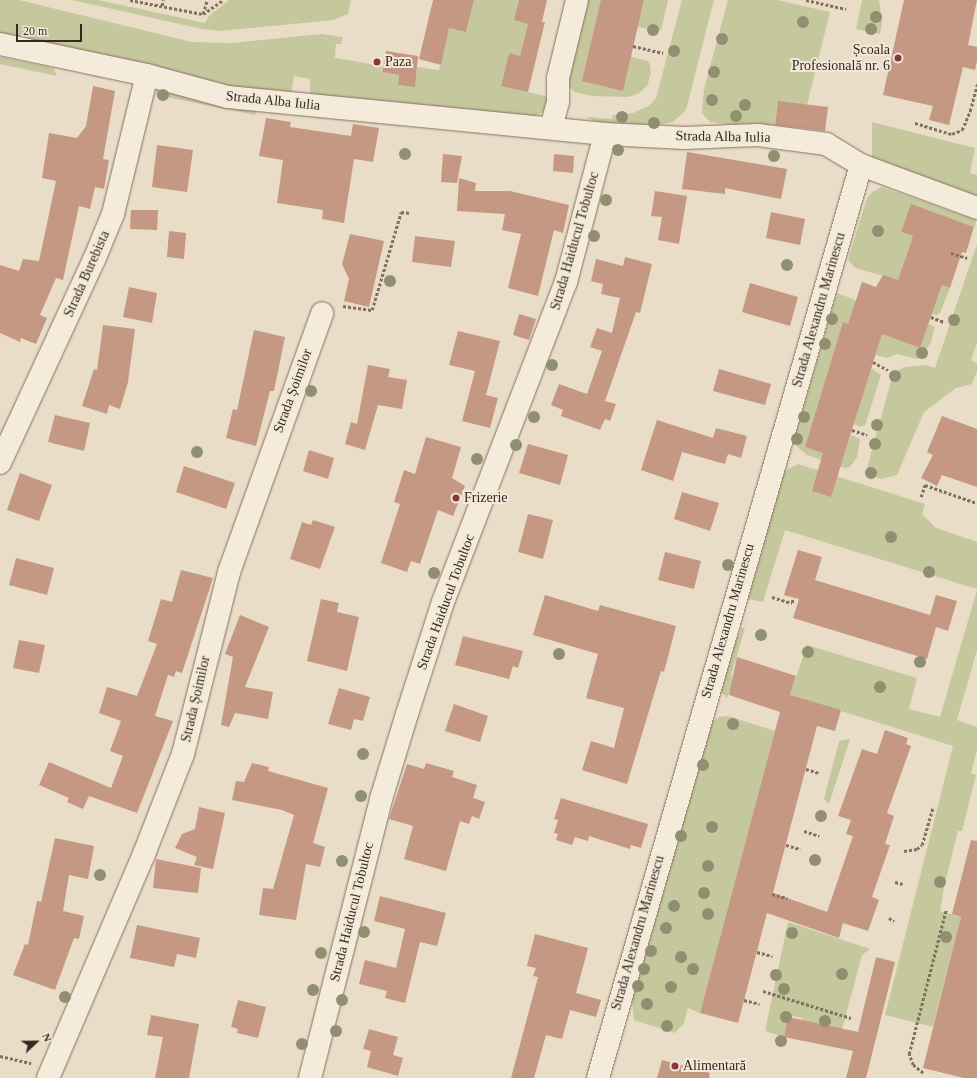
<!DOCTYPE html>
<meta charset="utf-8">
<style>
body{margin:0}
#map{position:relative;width:977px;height:1078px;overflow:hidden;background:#eaddc8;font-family:"Times New Roman",serif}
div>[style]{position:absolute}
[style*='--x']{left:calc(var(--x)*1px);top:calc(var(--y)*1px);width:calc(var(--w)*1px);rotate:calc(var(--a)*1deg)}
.green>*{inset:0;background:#c5c79d}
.building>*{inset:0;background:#c49882}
.path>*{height:2.5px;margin-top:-1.25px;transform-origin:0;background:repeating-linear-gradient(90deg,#84705f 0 3px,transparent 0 5px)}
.roads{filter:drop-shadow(0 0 1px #84705f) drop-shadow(0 0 1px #84705f)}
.minor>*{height:22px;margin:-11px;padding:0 11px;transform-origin:11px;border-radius:11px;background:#f5ebda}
.trees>*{width:12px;height:12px;margin:-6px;border-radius:50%;background:#918f71}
.dots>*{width:11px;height:11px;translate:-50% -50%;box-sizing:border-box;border:2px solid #f2e8d7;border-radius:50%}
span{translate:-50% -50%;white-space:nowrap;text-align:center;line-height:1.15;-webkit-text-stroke:4px #f2e8d7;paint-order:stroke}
.poi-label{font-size:14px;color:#362921}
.right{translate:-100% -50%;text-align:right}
.left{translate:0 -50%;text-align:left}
.street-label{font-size:14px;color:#362921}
.north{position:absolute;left:16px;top:1022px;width:40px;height:40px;-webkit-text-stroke:3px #f2e8d7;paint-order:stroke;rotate:68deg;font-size:11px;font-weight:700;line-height:16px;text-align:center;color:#362921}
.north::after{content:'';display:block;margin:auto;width:14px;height:18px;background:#362921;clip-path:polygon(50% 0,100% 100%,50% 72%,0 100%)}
.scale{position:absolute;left:16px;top:24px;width:66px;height:18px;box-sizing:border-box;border:2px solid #362921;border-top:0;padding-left:5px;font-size:12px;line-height:14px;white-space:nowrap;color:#362921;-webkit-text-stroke:3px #f2e8d7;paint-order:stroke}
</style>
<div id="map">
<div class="green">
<i style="clip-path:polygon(0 0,19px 0,192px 42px,231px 43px,321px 34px,343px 37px,341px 44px,336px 44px,335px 58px,382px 66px,381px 72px,399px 75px,398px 85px,415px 87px,417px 67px,439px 70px,449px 28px,466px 32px,474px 0,519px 0,514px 20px,528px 24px,520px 56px,509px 53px,501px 85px,548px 97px,544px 111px,534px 117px,310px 97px,310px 79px,294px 76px,291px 93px,233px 90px,0 36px)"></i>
<i style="clip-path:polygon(72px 0,98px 0,205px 23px,209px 16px,229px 0,351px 0,348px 14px,334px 20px,220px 31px,202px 29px)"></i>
<i style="clip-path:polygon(584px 0,601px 0,631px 57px,648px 61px,650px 65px,651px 74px,647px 86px,638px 94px,628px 97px,592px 96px,574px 92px,569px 86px,567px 79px)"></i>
<i style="clip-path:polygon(644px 0,668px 0,661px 31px,638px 27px)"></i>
<i style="clip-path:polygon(682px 0,714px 0,686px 110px,673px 122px,652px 126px,604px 125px,585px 117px,612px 119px,613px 115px,633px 113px,649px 106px,656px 98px)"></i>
<i style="clip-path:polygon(728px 0,777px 0,830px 12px,807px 105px,778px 101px,774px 130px,710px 122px,702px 113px,704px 89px)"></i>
<i style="clip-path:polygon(862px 0,879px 0,882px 23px,880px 34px,856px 29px)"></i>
<i style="clip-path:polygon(0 57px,53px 68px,57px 76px,0 64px)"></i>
<i style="clip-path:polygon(157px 90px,257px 107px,255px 115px,156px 95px)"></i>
<i style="clip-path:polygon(872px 122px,975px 148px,970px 173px,977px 175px,977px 199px,876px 164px,872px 156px)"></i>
<i style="clip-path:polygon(882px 187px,976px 220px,975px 227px,911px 205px,901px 232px,913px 236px,898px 280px,855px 268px,848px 260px,867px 198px,872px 192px)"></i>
<i style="clip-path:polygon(977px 244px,977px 343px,971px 360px,977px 363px,977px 371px,972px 384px,956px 388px,924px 412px,897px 475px,881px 479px,867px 473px,867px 468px,893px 374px,904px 367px,925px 365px,935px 368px)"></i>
<i style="clip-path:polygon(942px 285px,950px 288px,940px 313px,937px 315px,932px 314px)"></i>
<i style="clip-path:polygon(837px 293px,876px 308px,868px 330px,843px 323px,805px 447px,843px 459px,851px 435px,860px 439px,857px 457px,850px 467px,845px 468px,807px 455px,793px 443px)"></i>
<i style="clip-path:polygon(928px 324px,935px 327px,931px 342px,922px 356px,917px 359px,897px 354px,888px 358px,875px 355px,882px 334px,920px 348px)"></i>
<i style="clip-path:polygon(871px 368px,881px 375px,865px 425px,860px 427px,854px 424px)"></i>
<i style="clip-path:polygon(798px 464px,925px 504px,922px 514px,936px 528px,977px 542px,977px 589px,785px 530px,763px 602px,748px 599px,784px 471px)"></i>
<i style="clip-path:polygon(977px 590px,977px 650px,957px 720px,977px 727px,977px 750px,971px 773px,976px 775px,962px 831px,958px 831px,944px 887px,940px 911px,961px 917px,933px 1027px,885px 1015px,953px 746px,790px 695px,807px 645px,917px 678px,909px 709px,940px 717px)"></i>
<i style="clip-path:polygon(741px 628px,745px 628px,731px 676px,744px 681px,733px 683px,727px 698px,721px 692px,720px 685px)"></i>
<i style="clip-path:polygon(728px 716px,775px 731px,700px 1013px,688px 1008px,684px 1023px,675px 1033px,634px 1020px,632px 1000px,711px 723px,718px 717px)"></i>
<i style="clip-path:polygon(850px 739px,829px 804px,824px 799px,839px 741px)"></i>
<i style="clip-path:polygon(788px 922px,870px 949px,862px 955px,837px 1048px,834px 1047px,837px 1033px,802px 1020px,802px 1018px,789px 1015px,784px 1037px,765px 1031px)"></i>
</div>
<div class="building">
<i style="clip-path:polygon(433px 0,474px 0,466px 32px,449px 28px,441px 65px,419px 59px)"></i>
<i style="clip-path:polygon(519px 0,547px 0,542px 22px,545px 22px,528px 92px,501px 86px,509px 53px,520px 56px,528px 24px,514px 20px)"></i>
<i style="clip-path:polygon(601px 0,644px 0,623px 91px,582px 81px)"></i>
<i style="clip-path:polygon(904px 0,977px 0,968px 45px,977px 47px,977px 61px,975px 70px,963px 67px,949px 125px,929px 120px,933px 106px,883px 95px)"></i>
<i style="clip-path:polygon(386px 51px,418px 56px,415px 87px,398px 85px,399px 75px,382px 72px)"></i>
<i style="clip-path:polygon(93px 86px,115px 91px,103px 159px,109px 160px,104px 189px,95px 187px,90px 209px,79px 206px,63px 280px,56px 278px,40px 315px,47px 318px,36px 344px,21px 338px,20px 342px,0 333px,0 265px,19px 271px,23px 259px,39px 261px,56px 181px,42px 178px,49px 133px,77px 138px,86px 126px)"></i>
<i style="clip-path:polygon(778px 101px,828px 107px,825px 131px,775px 125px)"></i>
<i style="clip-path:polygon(266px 118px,291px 122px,290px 127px,351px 136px,353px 124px,379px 128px,373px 162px,354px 159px,344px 223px,322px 219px,323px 210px,277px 203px,283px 160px,259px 156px)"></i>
<i style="clip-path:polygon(157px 145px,193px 150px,187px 192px,152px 187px)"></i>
<i style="clip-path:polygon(687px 152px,787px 169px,781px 199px,725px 188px,725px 194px,682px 189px)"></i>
<i style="clip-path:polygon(443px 154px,462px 156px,457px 183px,441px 182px)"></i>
<i style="clip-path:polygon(554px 154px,574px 156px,573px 173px,553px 171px)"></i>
<i style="clip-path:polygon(459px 178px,476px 183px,475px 191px,510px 191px,569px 205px,563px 233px,554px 230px,538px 296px,508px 288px,521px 234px,502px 230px,505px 214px,457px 211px)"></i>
<i style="clip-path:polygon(655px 191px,687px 196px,679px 244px,658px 240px,662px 217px,651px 216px)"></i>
<i style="clip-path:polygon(911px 204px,974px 227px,966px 253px,962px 252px,950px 288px,942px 285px,920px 348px,882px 334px,831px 497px,812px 491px,823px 453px,805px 447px,843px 322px,848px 324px,862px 282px,876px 287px,883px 275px,898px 280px,913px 236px,901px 232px)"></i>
<i style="clip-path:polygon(131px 210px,158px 210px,157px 230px,130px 229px)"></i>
<i style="clip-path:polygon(771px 212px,805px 219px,800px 245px,766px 238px)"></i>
<i style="clip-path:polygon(169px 231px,186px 233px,184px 259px,167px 257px)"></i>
<i style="clip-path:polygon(350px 234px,384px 241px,369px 307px,344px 301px,349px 279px,342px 264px)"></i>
<i style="clip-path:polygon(415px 236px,455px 241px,451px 267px,412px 262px)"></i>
<i style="clip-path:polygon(625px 257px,652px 264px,640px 313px,636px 312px,605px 401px,616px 404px,610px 421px,605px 419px,600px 430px,561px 416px,563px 410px,551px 405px,559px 384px,587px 394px,602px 351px,590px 347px,597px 328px,612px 333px,620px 298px,601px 294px,603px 284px,591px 281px,596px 259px,623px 266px)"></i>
<i style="clip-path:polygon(750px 283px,798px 297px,790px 326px,742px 312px)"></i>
<i style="clip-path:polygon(129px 287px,157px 293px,152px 323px,123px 317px)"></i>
<i style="clip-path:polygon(519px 314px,536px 319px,529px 340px,513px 335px)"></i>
<i style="clip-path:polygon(103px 325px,135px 329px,128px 382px,120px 409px,109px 405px,107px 414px,82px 406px,94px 369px,97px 370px)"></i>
<i style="clip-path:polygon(254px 330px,285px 337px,274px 391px,270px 391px,256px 446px,226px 438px,233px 409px,237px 410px)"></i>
<i style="clip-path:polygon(458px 331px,500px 341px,486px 395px,498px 398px,490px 428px,462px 421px,475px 371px,449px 365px)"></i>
<i style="clip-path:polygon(368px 365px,390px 369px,388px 377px,407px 380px,402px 409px,378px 405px,365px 450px,345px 444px,351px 422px,357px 424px)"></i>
<i style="clip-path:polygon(719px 369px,771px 384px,765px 405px,713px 391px)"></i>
<i style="clip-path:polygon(55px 415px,90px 423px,84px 451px,48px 442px)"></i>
<i style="clip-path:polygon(942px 416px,977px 429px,977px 487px,942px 475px,937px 486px,921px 478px,933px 455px,927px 452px)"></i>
<i style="clip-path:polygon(657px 420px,713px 438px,716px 428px,747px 436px,741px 458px,728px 454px,725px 464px,682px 452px,673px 481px,641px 470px)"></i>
<i style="clip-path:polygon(426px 437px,461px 447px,452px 478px,465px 486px,453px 516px,438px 510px,420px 564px,411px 561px,407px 572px,381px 563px,400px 504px,394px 502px,404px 470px,415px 474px)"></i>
<i style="clip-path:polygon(528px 444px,568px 455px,560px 485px,519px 473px)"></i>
<i style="clip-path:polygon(309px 450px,334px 458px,328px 479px,303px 471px)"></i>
<i style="clip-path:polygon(184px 466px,235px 483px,226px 509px,176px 492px)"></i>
<i style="clip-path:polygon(20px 473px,52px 485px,39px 521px,7px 510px)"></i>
<i style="clip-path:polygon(682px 492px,719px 503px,710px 531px,674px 519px)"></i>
<i style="clip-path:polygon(528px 514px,553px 520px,543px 559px,518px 552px)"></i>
<i style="clip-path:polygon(313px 520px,335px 527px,320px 569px,290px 559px,302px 522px,311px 525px)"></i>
<i style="clip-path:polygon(798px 550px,822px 557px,815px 580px,930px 615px,936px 595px,957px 601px,948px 631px,936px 627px,927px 659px,793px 618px,799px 599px,784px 595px)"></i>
<i style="clip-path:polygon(665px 552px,701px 561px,694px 589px,658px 580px)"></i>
<i style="clip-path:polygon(16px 558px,54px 568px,47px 595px,9px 585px)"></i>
<i style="clip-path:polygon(181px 570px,213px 578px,182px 673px,176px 671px,174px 677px,168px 675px,155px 716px,173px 721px,137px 813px,89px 796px,83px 809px,67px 802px,69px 798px,39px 785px,49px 762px,111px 788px,123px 756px,110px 751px,121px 721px,99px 713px,107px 687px,137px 696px,157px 644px,148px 641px,161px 599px,172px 602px)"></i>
<i style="clip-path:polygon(545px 595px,598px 611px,600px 605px,676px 626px,664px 672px,661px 671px,627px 784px,582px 770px,591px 741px,614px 748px,624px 708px,586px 698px,598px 654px,533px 635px)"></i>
<i style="clip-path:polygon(321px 599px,339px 603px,337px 612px,359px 617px,347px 671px,307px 661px)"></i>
<i style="clip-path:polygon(240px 615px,269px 627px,245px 687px,273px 692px,268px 719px,235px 713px,229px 727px,221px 725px,233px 657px,225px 654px)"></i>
<i style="clip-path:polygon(463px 636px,523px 651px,518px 668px,513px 666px,509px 679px,455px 665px)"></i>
<i style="clip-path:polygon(19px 640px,45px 645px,39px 673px,13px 668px)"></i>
<i style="clip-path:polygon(737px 657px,796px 676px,790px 695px,841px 710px,835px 731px,817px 726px,773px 893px,827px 912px,853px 836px,846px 834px,851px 820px,838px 816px,862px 749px,877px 754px,885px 730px,908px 738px,906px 744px,911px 746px,887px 813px,894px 816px,885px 844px,890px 845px,872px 897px,879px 900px,868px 931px,843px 923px,839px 938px,767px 913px,738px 1023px,700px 1013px,780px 712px,729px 695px)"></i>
<i style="clip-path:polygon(339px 688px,370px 697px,363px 721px,354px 719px,351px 730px,328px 724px)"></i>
<i style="clip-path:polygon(454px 704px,488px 716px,480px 742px,445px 731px)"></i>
<i style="clip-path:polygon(252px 763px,269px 767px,268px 771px,328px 788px,313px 843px,325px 847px,320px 867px,306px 864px,296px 920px,259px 915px,263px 888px,273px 889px,294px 815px,282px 810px,232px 800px,236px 781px,244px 782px)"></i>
<i style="clip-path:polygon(426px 763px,454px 771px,452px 777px,477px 785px,473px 798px,485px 802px,479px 819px,472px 816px,469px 824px,460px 821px,446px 871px,404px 859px,413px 826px,389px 819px,407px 764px,424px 769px)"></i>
<i style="clip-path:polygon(561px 798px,648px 824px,641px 848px,631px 845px,630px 849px,589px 836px,588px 841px,575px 837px,572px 845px,556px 840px,558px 834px,554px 833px,558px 820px,554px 819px)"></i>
<i style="clip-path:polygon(199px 807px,225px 813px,213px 869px,194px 865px,197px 857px,175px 848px,182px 834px,195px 829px)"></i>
<i style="clip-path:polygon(55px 838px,94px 846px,88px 879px,69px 875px,63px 911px,84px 916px,79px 939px,74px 938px,55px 990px,13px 975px,25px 944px,28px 945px,37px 901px,41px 902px)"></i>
<i style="clip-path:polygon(971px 840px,977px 841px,977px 1078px,964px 1078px,923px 1068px,961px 917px,952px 914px)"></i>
<i style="clip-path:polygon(156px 859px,201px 868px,198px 893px,153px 888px)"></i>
<i style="clip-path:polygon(380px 896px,446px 913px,437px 946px,420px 942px,405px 1003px,385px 998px,387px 991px,359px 984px,365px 960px,396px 968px,405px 929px,374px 921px)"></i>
<i style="clip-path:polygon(137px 925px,200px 938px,196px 958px,177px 954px,174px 967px,130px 958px)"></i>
<i style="clip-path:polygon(535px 934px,588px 948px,576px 993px,601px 1000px,596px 1017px,570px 1010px,562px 1039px,546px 1035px,534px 1078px,511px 1078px,538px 977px,533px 976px,536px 968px,527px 966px)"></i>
<i style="clip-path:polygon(876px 957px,895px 962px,866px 1078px,846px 1078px,853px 1051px,784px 1037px,788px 1017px,858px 1032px)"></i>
<i style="clip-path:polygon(238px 1000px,266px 1007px,258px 1038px,237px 1033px,238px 1029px,231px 1027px)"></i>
<i style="clip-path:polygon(151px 1015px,199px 1024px,189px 1078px,155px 1078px,163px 1037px,147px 1035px)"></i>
<i style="clip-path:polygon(369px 1029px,398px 1037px,393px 1055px,403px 1058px,398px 1076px,367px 1067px,371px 1051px,363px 1049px)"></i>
<i style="clip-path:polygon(662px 1060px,710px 1073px,709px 1078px,657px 1078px)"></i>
</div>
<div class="path">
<i style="--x:130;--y:0;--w:74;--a:10.9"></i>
<i style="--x:203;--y:14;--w:24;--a:-35"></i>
<i style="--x:806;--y:0;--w:41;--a:12.7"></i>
<i style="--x:162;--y:6;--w:6;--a:-81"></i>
<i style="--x:203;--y:14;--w:15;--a:-74"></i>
<i style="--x:633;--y:46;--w:31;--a:13"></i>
<i style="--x:915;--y:123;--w:39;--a:17"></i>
<i style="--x:952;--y:134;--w:11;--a:-22"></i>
<i style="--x:962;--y:130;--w:21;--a:-67"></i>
<i style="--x:970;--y:111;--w:28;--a:-75"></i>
<i style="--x:951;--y:253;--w:17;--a:17"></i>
<i style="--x:343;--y:306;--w:29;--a:8"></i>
<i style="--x:372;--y:310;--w:102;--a:-73.5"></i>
<i style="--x:401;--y:212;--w:10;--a:6"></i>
<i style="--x:931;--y:317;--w:14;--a:21"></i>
<i style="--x:873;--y:362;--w:17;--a:28"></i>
<i style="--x:852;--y:430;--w:16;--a:18"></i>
<i style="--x:921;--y:497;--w:13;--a:-72"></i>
<i style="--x:925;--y:485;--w:55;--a:19.1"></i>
<i style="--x:772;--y:597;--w:21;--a:17"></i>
<i style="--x:792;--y:603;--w:5;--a:-79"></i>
<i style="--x:806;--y:769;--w:14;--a:17"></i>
<i style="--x:804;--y:831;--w:16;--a:18"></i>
<i style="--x:786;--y:845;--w:15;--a:16"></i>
<i style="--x:904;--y:851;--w:13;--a:-9"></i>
<i style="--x:917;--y:849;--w:6;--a:-39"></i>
<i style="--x:922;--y:845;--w:40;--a:-74"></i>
<i style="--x:895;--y:882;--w:8;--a:14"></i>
<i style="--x:772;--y:894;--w:16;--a:15"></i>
<i style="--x:889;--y:918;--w:6;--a:31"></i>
<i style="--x:757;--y:952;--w:16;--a:15"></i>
<i style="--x:763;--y:991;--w:92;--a:17.1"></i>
<i style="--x:744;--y:1000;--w:16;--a:14"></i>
<i style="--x:0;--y:1056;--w:32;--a:13"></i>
<i style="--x:923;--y:1073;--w:13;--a:-141"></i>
<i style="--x:913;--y:1065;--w:12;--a:-110"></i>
<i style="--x:909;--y:1054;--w:149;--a:-75.6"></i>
</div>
<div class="roads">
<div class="minor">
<i style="--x:0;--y:44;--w:150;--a:11.9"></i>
<i style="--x:147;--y:75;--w:84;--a:15.2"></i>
<i style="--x:228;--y:97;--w:379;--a:5.6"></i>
<i style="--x:605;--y:134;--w:80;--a:2.9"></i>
<i style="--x:685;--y:138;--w:73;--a:-2.4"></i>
<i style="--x:758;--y:135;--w:69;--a:7.5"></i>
<i style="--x:826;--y:144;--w:41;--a:31"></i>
<i style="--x:861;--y:165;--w:124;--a:20.3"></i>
<i style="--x:551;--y:128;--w:27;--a:-75"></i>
<i style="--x:558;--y:102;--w:24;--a:-90"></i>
<i style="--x:558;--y:78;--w:80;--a:-76.3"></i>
<i style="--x:0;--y:463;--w:224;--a:-65.2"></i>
<i style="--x:94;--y:260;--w:50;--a:-67.6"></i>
<i style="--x:113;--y:214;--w:143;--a:-76.3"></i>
<i style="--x:48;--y:1078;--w:244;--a:-66.8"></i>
<i style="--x:144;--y:854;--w:107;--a:-68.7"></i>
<i style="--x:183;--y:754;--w:188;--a:-75.8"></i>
<i style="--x:229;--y:572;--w:275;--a:-70.2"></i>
<i style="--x:310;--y:1078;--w:288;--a:-75.7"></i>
<i style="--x:381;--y:799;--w:89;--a:-73"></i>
<i style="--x:407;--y:714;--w:118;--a:-72.2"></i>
<i style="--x:443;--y:602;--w:343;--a:-69"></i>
<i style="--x:566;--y:282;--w:153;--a:-75.2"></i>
<i style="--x:598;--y:1078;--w:950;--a:-73.93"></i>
</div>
</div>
<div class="trees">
<i style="left:876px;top:17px"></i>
<i style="left:803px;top:22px"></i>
<i style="left:871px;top:29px"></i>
<i style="left:653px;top:30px"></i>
<i style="left:722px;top:39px"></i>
<i style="left:674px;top:51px"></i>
<i style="left:714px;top:72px"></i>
<i style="left:163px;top:95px"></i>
<i style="left:712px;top:100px"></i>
<i style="left:745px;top:105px"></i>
<i style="left:736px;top:116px"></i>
<i style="left:622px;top:117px"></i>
<i style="left:654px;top:123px"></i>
<i style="left:618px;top:150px"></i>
<i style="left:405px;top:154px"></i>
<i style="left:774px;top:156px"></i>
<i style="left:606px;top:200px"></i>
<i style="left:878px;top:231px"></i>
<i style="left:594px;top:236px"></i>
<i style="left:787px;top:265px"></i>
<i style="left:390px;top:281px"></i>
<i style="left:832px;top:319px"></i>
<i style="left:954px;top:320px"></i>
<i style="left:825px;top:344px"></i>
<i style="left:922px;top:353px"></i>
<i style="left:552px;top:365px"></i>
<i style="left:895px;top:376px"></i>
<i style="left:311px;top:391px"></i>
<i style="left:534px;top:417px"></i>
<i style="left:804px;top:417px"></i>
<i style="left:877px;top:425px"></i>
<i style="left:797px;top:439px"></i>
<i style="left:875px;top:444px"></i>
<i style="left:516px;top:445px"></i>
<i style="left:197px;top:452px"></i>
<i style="left:477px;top:459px"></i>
<i style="left:871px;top:473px"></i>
<i style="left:891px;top:537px"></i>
<i style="left:728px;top:565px"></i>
<i style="left:929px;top:572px"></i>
<i style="left:434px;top:573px"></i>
<i style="left:761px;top:635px"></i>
<i style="left:808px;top:652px"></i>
<i style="left:559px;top:654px"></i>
<i style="left:920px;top:662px"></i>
<i style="left:880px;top:687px"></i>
<i style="left:733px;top:724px"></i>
<i style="left:363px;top:754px"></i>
<i style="left:703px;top:765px"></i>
<i style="left:361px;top:796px"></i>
<i style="left:821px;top:816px"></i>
<i style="left:712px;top:827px"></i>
<i style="left:681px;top:836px"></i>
<i style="left:815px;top:860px"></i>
<i style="left:342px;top:861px"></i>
<i style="left:708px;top:866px"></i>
<i style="left:100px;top:875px"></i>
<i style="left:940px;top:882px"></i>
<i style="left:704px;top:893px"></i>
<i style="left:674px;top:906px"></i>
<i style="left:708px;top:914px"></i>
<i style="left:666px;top:928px"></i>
<i style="left:364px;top:932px"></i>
<i style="left:792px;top:933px"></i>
<i style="left:946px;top:937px"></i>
<i style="left:651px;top:951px"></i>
<i style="left:321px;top:953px"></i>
<i style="left:681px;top:957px"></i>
<i style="left:644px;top:969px"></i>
<i style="left:693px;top:969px"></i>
<i style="left:842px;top:974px"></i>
<i style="left:776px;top:975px"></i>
<i style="left:638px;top:986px"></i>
<i style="left:671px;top:987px"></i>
<i style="left:784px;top:989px"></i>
<i style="left:313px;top:990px"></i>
<i style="left:65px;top:997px"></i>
<i style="left:342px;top:1000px"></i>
<i style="left:647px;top:1004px"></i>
<i style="left:786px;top:1017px"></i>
<i style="left:825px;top:1021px"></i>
<i style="left:667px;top:1026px"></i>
<i style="left:336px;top:1031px"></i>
<i style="left:781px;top:1041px"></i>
<i style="left:302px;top:1044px"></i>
</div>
<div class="dots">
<i style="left:898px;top:58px;background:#8c353d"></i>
<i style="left:377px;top:62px;background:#8c353d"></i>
<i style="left:456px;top:498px;background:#8c353d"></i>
<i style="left:675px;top:1066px;background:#8c353d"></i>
</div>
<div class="poi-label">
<span class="right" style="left:890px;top:58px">Școala<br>Profesională nr. 6</span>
<span class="left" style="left:385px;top:62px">Paza</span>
<span class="left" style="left:464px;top:498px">Frizerie</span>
<span class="left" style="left:683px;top:1066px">Alimentară</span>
</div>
<div class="street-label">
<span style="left:273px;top:101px;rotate:6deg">Strada Alba Iulia</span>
<span style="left:723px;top:137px;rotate:1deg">Strada Alba Iulia</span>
<span style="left:575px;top:241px;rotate:-74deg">Strada Haiducul Tobultoc</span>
<span style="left:87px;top:274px;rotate:-66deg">Strada Burebista</span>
<span style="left:819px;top:310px;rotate:-74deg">Strada Alexandru Marinescu</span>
<span style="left:293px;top:391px;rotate:-70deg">Strada Șoimilor</span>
<span style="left:446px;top:602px;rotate:-70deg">Strada Haiducul Tobultoc</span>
<span style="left:728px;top:621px;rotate:-74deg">Strada Alexandru Marinescu</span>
<span style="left:196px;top:699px;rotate:-77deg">Strada Șoimilor</span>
<span style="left:352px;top:912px;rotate:-76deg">Strada Haiducul Tobultoc</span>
<span style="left:638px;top:933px;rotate:-74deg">Strada Alexandru Marinescu</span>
</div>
<div class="north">N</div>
<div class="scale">20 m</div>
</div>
